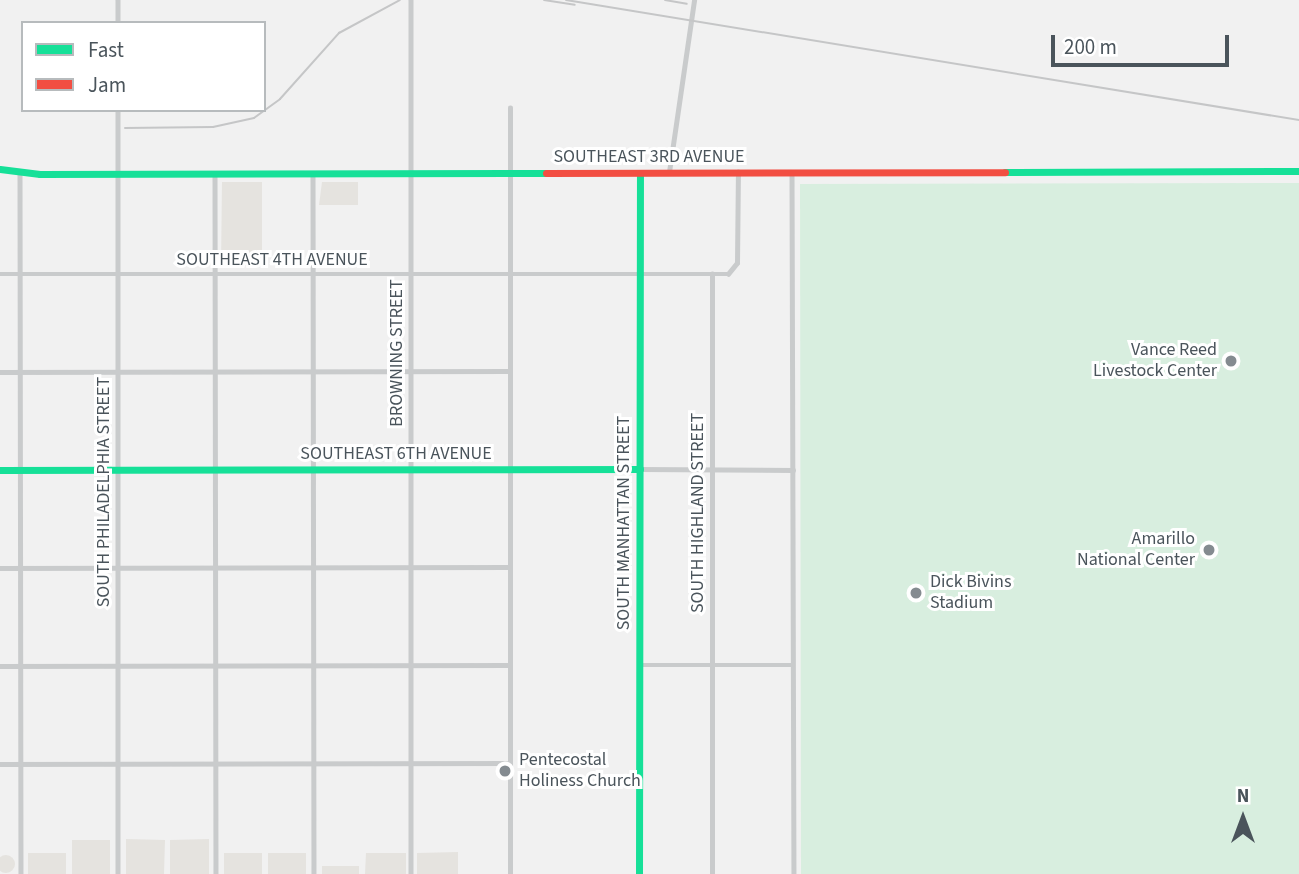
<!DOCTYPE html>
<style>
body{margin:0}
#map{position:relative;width:1299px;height:874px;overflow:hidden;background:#f1f1f1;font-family:"Source Sans 3",sans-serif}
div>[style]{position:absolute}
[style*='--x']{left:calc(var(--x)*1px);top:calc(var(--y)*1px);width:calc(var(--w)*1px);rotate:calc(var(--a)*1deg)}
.commercial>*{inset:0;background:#e5e3df}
.round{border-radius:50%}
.green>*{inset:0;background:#d8eedf}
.street>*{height:4.5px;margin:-2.25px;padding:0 2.25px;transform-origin:2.25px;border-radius:2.25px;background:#c9cbcc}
.fast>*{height:7px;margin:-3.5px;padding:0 3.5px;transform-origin:3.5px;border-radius:3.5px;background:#16e098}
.jam>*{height:7px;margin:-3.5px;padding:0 3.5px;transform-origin:3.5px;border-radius:3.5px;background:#f24e42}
.rail>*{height:2px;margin:-1px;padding:0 1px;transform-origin:1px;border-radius:1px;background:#c5c6c7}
.dots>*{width:19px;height:19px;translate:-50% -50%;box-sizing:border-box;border:4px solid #fff;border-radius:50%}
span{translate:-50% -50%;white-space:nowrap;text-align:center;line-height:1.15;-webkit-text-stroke:6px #fff;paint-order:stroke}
.street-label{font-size:18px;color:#4a545b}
.poi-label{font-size:18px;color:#4a545b}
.right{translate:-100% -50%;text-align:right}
.left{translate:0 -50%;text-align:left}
.legend{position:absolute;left:21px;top:21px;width:245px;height:91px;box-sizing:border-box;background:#fff;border:2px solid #b7bbbd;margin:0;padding:9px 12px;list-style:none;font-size:21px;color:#4a545b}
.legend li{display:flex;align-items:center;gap:14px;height:35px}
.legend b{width:35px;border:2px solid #b7bbbd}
.north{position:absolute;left:1208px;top:783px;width:70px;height:70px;-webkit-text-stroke:5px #fff;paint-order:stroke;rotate:0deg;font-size:19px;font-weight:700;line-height:28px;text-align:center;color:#4a545b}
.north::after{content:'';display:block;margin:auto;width:24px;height:32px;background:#4a545b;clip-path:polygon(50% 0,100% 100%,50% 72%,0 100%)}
.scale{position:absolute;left:1051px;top:35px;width:178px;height:32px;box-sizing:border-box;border:4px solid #4a545b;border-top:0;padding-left:9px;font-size:21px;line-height:24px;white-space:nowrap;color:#4a545b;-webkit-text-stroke:5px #fff;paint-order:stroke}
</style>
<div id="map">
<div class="commercial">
<i style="clip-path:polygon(222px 182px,262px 182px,262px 265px,221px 266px)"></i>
<i style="clip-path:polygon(322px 182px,358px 182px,358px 205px,319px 205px)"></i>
<i style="clip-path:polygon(126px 839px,165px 840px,164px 874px,126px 874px)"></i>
<i style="clip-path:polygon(209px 839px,209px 874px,170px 874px,170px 840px)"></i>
<i style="clip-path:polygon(72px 840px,110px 840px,110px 874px,72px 874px)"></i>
<i style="clip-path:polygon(458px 852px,458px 874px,417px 874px,417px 853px)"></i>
<i style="clip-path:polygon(28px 853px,66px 853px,66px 874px,28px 874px)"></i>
<i style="clip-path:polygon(224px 853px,262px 853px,262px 874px,224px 874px)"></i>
<i style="clip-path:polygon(268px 853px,306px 853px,306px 874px,268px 874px)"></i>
<i style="clip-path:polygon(366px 853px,406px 853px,406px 874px,365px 874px)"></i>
<i class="round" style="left:-3px;top:855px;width:18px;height:18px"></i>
<i style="clip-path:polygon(322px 866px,359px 866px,359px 874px,322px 874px)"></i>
</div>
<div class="green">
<i style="clip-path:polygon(1299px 183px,1299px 874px,801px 874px,800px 184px)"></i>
</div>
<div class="street">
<i style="--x:118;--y:0;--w:23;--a:90"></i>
<i style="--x:411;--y:0;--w:874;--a:90"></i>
<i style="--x:118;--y:110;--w:764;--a:90"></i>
<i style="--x:20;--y:172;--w:702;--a:89.92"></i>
<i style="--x:669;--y:172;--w:174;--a:-81.7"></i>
<i style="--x:215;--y:173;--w:701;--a:89.92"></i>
<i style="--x:313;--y:173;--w:701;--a:89.92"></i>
<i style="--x:792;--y:173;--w:701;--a:89.84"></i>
<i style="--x:0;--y:274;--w:712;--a:0"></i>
<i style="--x:0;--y:372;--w:509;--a:-0.11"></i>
<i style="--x:640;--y:469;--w:153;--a:0.4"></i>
<i style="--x:0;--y:568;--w:509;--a:-0.11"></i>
<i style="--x:640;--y:665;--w:153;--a:0"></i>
<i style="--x:0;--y:666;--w:509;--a:-0.11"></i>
<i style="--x:0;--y:764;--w:509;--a:-0.11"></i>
<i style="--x:510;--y:874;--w:766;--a:-90"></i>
<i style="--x:712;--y:874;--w:600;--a:-90"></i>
<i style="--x:712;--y:274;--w:16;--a:0"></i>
<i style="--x:728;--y:274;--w:14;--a:-51"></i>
<i style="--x:737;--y:263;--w:91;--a:-89.4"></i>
</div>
<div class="fast">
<i style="--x:0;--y:169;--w:40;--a:7.1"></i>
<i style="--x:40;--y:174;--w:506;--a:-0.11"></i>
<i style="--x:1005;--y:172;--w:294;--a:-0.2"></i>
<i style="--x:0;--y:470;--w:640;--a:-0.09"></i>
<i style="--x:639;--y:874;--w:701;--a:-89.92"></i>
</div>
<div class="jam">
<i style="--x:546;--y:173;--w:459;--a:-0.1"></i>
</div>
<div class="rail">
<i style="--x:544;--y:0;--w:31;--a:9"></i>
<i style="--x:566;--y:0;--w:743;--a:9.3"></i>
<i style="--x:665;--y:0;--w:22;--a:10"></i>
<i style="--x:125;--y:128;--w:88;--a:-0.7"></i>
<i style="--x:213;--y:127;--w:42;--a:-12.4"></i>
<i style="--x:254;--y:118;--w:32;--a:-36"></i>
<i style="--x:280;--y:99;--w:89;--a:-48.2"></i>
<i style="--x:339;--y:33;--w:69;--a:-28.4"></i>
</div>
<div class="dots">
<i style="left:1231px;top:361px;background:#848b90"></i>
<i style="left:1209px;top:550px;background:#848b90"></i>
<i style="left:916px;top:593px;background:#848b90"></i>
<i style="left:505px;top:771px;background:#848b90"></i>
</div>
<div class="street-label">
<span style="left:649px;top:157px">SOUTHEAST 3RD AVENUE</span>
<span style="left:272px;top:260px">SOUTHEAST 4TH AVENUE</span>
<span style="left:397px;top:353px;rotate:-90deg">BROWNING STREET</span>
<span style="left:396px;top:454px">SOUTHEAST 6TH AVENUE</span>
<span style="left:104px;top:492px;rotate:-90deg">SOUTH PHILADELPHIA STREET</span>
<span style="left:698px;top:513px;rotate:-90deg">SOUTH HIGHLAND STREET</span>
<span style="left:624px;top:523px;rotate:-90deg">SOUTH MANHATTAN STREET</span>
</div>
<div class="poi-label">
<span class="right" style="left:1217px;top:361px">Vance Reed<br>Livestock Center</span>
<span class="right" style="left:1195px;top:550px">Amarillo<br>National Center</span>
<span class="left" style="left:930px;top:593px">Dick Bivins<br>Stadium</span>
<span class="left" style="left:519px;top:771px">Pentecostal<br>Holiness Church</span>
</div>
<ul class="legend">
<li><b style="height:9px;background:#16e098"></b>Fast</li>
<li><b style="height:9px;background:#f24e42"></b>Jam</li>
</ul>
<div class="north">N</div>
<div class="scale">200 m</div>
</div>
